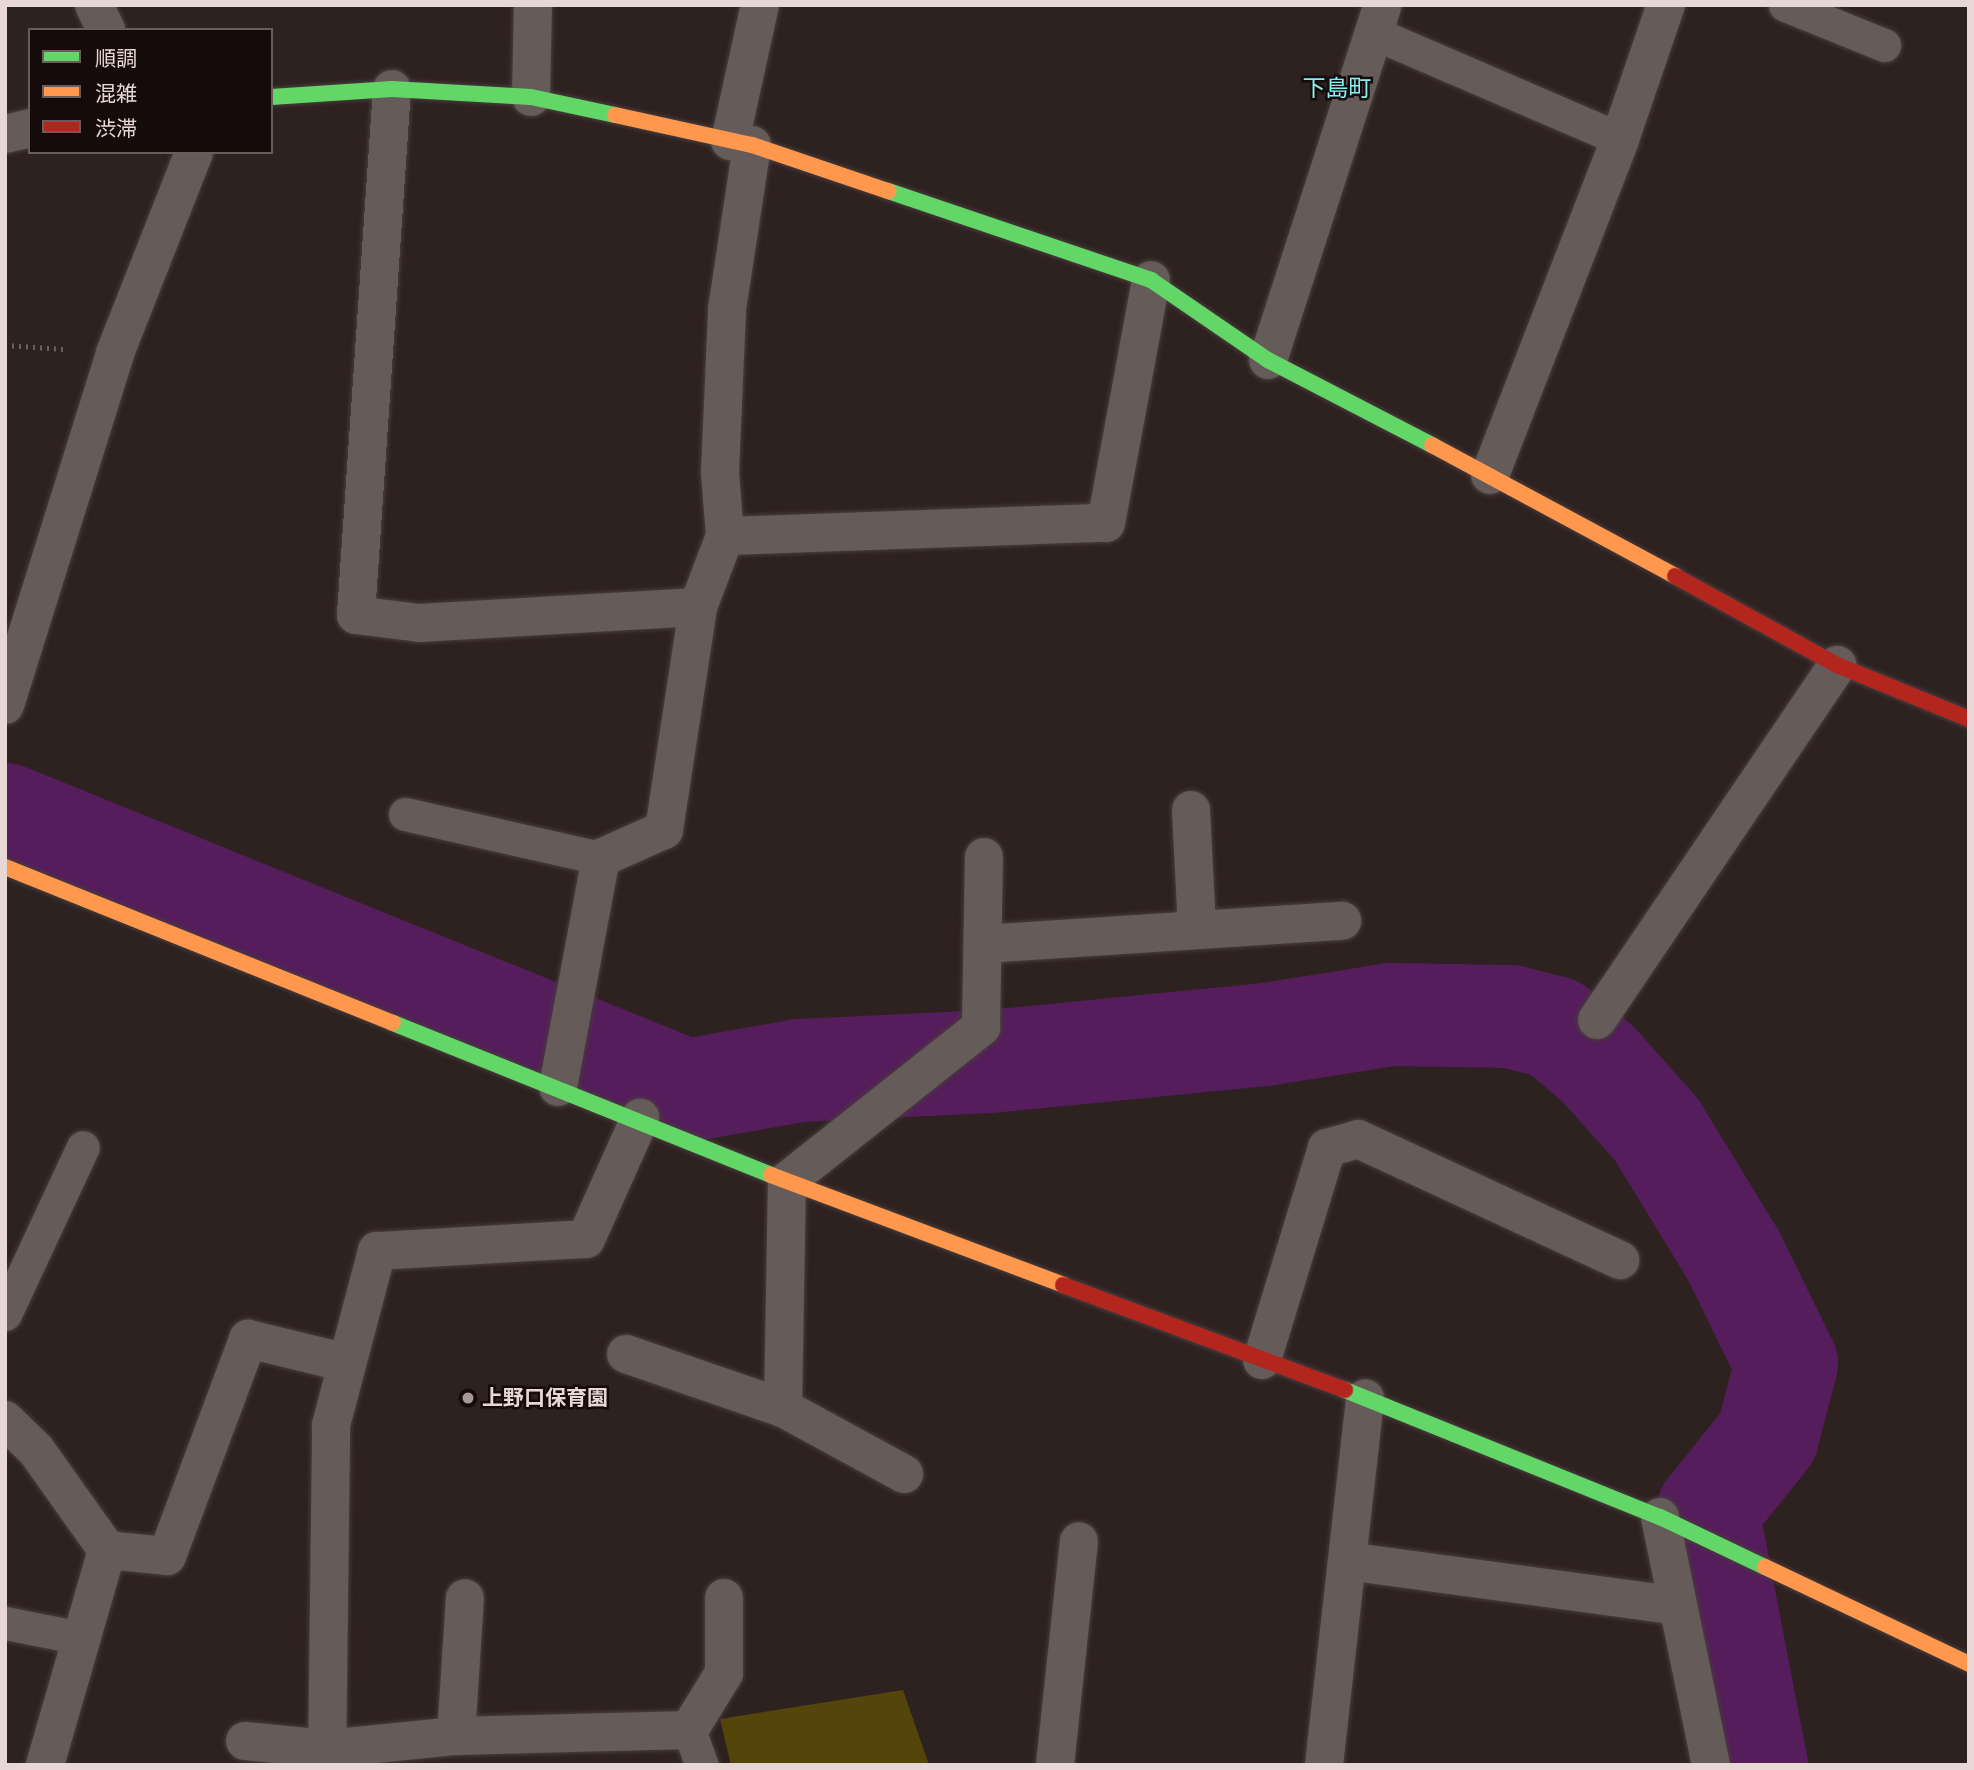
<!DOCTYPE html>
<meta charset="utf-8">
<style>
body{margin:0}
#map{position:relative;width:1974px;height:1770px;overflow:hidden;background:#2e2221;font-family:Rubik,"Noto Sans JP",sans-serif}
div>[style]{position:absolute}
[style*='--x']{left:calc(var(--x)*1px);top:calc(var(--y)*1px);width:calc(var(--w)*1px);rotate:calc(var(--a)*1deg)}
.green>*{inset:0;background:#54450a}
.river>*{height:103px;margin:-51.5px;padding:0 51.5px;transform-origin:51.5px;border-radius:51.5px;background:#551d5c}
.path>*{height:4.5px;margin-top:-2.25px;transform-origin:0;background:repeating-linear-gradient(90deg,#69605f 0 2px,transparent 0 7px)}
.roads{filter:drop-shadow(0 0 2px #483d3c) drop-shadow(0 0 2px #483d3c)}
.lane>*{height:33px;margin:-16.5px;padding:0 16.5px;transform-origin:16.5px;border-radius:16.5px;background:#655c5a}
.street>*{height:38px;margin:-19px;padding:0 19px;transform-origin:19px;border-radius:19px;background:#655c5a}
.fast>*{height:16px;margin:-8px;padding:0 8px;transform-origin:8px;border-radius:8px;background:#63d668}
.slow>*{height:16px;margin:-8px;padding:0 8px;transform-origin:8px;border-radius:8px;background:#ff974d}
.jam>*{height:16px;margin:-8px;padding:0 8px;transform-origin:8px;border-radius:8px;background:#b3261e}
.dots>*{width:19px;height:19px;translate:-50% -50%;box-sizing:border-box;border:4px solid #150b0a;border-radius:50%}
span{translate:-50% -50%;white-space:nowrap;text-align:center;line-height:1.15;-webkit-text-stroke:5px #150b0a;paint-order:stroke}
.poi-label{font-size:21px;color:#e7d7d5;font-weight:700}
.left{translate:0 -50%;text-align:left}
.neighbourhood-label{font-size:23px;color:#84f0ef}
.frame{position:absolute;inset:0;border:7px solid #e7d7d5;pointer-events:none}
.legend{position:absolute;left:28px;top:28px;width:245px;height:126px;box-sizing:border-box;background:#150b0a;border:2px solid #695d5b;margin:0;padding:9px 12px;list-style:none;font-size:21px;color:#e7d7d5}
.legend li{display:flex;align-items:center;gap:14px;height:35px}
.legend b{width:35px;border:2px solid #695d5b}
</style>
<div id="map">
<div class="green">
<i style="clip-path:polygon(903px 1690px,929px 1765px,731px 1765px,720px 1719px)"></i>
</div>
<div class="river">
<i style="--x:5;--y:814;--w:735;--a:22.06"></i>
<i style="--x:686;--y:1090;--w:115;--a:-10"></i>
<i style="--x:799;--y:1070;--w:190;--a:-2.7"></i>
<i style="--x:989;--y:1061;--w:277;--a:-5.6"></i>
<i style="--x:1265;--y:1034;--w:128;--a:-9"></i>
<i style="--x:1391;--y:1014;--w:119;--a:1"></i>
<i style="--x:1510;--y:1016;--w:45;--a:14"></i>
<i style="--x:1554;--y:1027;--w:57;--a:40.1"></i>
<i style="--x:1598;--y:1064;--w:87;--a:48.3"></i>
<i style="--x:1656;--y:1129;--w:148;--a:58.6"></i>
<i style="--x:1733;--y:1255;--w:120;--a:63.9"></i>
<i style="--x:1786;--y:1363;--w:75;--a:104.6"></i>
<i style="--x:1767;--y:1436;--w:96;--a:128.7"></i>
<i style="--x:1707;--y:1511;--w:259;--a:79.1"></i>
</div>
<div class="path">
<i style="--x:5;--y:345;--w:59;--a:3.9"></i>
</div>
<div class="roads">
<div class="lane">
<i style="--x:1785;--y:5;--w:107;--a:22"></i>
<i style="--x:1374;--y:33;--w:268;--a:23.3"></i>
<i style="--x:405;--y:814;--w:201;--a:12.7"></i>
<i style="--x:5;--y:1314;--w:184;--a:-65"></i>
<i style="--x:5;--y:1623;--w:77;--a:11.2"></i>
<i style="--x:689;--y:1730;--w:37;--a:70"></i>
</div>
<div class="street">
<i style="--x:94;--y:5;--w:28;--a:64"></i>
<i style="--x:392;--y:89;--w:527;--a:93.92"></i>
<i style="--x:356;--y:615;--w:64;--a:7.2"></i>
<i style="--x:419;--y:623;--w:279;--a:-3.3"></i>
<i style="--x:531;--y:97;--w:92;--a:-88.8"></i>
<i style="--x:5;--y:134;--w:26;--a:-13"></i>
<i style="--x:730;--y:141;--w:139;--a:-77.6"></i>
<i style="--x:1268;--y:360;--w:373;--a:-72.1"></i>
<i style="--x:1490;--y:475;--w:360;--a:-68.8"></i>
<i style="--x:1620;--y:139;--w:142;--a:-71.1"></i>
<i style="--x:725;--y:536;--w:64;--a:-94.5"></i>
<i style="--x:720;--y:472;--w:163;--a:-87.5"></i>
<i style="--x:727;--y:309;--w:166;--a:-81.3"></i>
<i style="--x:5;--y:705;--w:369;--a:-72.6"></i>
<i style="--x:115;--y:353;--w:216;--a:-68.5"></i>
<i style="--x:1191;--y:810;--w:120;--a:87.1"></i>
<i style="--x:983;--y:944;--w:360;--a:-3.7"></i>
<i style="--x:1597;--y:1020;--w:429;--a:-55.9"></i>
<i style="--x:558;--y:1087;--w:233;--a:-79.4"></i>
<i style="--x:601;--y:858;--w:69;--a:-24"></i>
<i style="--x:664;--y:830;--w:226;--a:-81.3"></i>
<i style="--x:698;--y:607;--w:76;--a:-69.2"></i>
<i style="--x:725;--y:536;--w:381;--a:-2"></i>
<i style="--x:1106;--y:523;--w:247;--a:-79.5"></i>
<i style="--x:626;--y:1354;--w:166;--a:19"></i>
<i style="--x:783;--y:1408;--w:138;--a:28.6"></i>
<i style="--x:1262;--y:1360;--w:222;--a:-73"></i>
<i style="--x:1327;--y:1148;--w:32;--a:-16"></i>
<i style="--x:1358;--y:1139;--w:289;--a:24.8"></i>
<i style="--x:783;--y:1408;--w:227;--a:-89"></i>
<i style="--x:787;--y:1181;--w:248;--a:-38.4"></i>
<i style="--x:981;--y:1027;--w:170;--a:-89"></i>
<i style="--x:5;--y:1420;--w:43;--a:44.1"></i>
<i style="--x:36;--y:1450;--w:123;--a:54.6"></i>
<i style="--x:1660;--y:1517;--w:253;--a:78.4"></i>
<i style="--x:1347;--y:1561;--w:334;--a:7.7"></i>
<i style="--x:456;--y:1736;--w:138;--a:-86.3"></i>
<i style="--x:245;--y:1741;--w:82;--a:5.6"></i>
<i style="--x:327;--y:1749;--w:130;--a:-5.8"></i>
<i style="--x:456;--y:1736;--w:233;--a:-1.5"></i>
<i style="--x:689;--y:1730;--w:67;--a:-58.4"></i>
<i style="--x:724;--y:1673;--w:75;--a:-90"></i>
<i style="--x:45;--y:1765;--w:224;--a:-73.9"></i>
<i style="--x:107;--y:1550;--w:60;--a:5.7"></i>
<i style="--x:167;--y:1556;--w:232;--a:-69.5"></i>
<i style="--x:248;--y:1339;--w:102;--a:13.6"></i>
<i style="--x:327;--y:1765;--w:340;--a:-89.3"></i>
<i style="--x:331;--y:1425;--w:180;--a:-75.2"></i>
<i style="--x:377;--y:1251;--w:209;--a:-3.3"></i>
<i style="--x:586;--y:1239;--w:133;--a:-65.9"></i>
<i style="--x:1055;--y:1765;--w:225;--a:-83.9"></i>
<i style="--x:1324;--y:1765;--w:369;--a:-83.6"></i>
</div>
<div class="fast">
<i style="--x:271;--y:97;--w:121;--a:-3.8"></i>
<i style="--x:392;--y:89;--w:139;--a:3.3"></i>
<i style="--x:531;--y:97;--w:86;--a:12.1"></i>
<i style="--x:888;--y:191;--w:278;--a:18.7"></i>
<i style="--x:1151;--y:280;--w:142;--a:34.4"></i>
<i style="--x:1268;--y:360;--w:185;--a:27.4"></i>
<i style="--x:393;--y:1023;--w:407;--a:21.9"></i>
<i style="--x:1345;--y:1390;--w:340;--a:22"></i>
<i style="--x:1660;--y:1517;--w:116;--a:25.5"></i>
</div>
<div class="slow">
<i style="--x:615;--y:115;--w:140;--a:12.4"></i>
<i style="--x:752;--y:145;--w:144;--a:18.7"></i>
<i style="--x:1432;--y:445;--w:276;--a:28.3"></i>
<i style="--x:5;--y:867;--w:418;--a:21.9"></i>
<i style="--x:771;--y:1175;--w:312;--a:20.6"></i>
<i style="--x:1765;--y:1567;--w:226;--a:25.4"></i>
</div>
<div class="jam">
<i style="--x:1675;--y:576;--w:185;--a:28.8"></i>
<i style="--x:1837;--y:665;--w:143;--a:22.2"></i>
<i style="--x:1063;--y:1285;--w:301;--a:20.4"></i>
</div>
</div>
<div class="dots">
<i style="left:468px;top:1398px;background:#a69896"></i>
</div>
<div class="poi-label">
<span class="left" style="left:482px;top:1398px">上野口保育園</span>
</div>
<div class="neighbourhood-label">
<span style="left:1337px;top:88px">下島町</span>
</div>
<div class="frame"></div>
<ul class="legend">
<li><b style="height:9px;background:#63d668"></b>順調</li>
<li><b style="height:9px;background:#ff974d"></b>混雑</li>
<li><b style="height:9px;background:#b3261e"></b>渋滞</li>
</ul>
</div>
